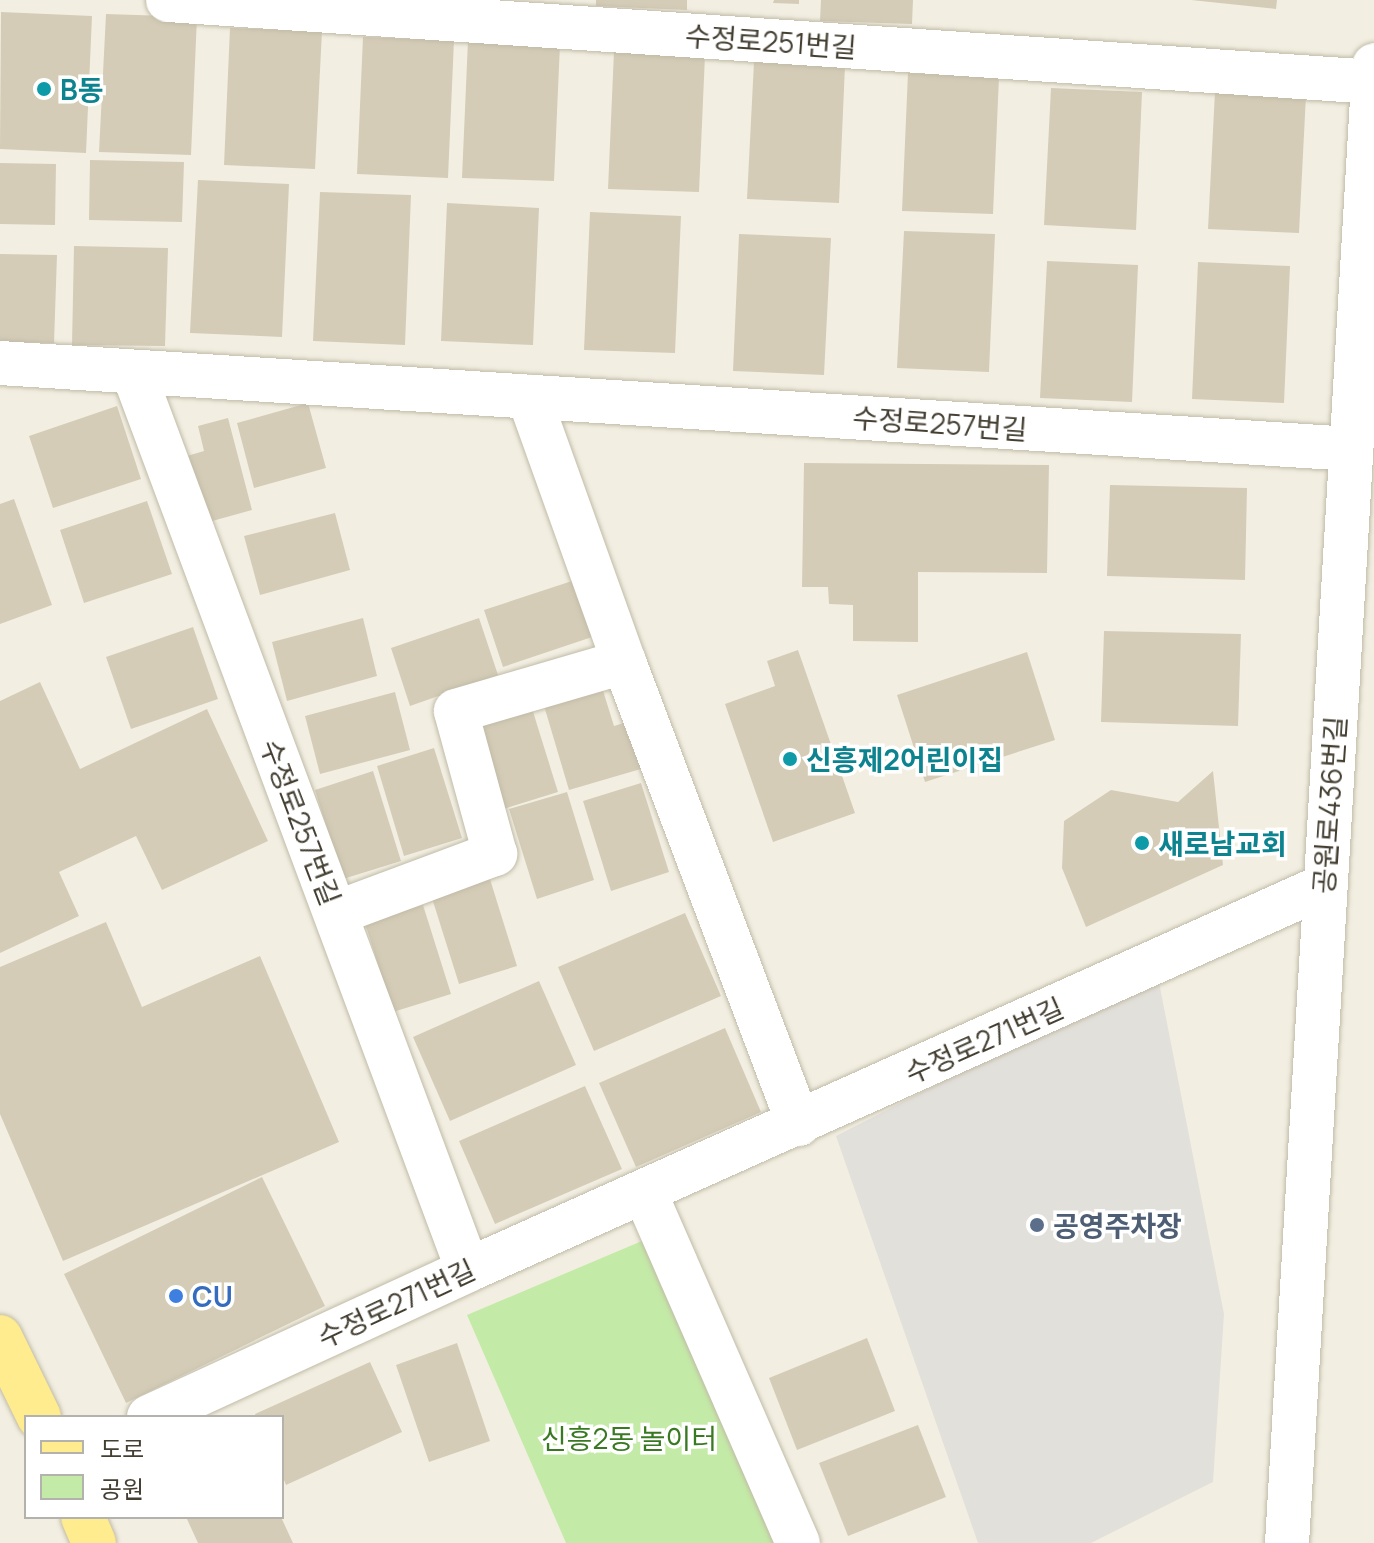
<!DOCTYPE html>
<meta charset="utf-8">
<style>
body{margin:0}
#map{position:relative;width:1374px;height:1543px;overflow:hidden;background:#f2efe2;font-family:Manrope,"Noto Sans KR",sans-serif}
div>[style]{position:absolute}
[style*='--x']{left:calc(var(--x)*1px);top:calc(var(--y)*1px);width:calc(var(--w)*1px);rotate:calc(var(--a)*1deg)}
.green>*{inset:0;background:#c4eaa7}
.parking>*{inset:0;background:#e2e0db}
.building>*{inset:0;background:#d4ccb7}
.roads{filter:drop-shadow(0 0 2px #c1bba7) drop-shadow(0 0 2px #c1bba7)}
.minor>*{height:44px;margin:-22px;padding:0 22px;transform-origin:22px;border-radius:22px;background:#fff}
.major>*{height:44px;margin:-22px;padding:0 22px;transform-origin:22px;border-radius:22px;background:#ffec8e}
.dots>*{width:22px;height:22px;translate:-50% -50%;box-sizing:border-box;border:4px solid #fff;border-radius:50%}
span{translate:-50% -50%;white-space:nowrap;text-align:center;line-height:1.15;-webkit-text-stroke:7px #fff;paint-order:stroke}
.street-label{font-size:28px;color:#443f32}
.culture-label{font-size:28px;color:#0d838f;font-weight:700}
.left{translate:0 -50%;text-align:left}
.service-label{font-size:28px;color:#4e5e75;font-weight:700}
.shop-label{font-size:28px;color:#366cbe;font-weight:700}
.park-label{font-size:28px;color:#397922}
.legend{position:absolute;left:24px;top:1415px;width:260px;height:104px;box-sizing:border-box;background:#fff;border:2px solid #b4b2ad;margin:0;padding:10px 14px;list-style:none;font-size:24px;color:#443f32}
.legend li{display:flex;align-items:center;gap:16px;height:40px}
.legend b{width:40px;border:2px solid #b4b2ad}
</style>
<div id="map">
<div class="green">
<i style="clip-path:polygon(649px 1238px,783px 1543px,566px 1543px,467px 1315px)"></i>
</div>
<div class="parking">
<i style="clip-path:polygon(1157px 972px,1224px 1314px,1213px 1482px,1091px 1543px,978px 1543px,836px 1136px)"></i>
</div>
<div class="building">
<i style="clip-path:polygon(596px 0,687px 0,687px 10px,596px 6px)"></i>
<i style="clip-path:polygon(774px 0,799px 0,799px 4px,773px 3px)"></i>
<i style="clip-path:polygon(821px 0,913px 0,912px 24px,820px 21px)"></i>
<i style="clip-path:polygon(1191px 0,1277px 0,1276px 9px)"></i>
<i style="clip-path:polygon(1px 12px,92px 16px,86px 153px,0 149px)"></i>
<i style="clip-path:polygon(106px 14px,197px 17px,191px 155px,99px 152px)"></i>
<i style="clip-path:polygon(230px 28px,322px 31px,315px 169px,224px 165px)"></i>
<i style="clip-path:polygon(363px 37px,454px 40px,448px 178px,357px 174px)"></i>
<i style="clip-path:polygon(468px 40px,560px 44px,554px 181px,462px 178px)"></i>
<i style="clip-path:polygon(614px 51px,705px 55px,699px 192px,608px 189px)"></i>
<i style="clip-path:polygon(754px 62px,845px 66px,839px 203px,747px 199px)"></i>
<i style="clip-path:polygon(908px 73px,999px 77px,993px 214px,902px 211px)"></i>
<i style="clip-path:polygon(1051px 88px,1142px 92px,1136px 230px,1044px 225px)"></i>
<i style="clip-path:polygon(1215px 91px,1306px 95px,1299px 233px,1208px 229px)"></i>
<i style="clip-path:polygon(90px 160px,184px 162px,182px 222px,89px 220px)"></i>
<i style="clip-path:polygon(0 163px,56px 164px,55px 225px,0 224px)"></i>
<i style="clip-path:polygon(198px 180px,289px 184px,282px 337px,190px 333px)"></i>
<i style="clip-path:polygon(320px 192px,411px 195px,405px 345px,313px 341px)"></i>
<i style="clip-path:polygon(447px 203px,539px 208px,533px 345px,441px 341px)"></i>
<i style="clip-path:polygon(590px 212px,681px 216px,675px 353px,584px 350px)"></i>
<i style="clip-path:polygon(904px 231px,995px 234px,989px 372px,897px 368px)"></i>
<i style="clip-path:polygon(739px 234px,831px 238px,824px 375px,733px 371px)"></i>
<i style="clip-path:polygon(74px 246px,168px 248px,165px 346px,72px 345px)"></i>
<i style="clip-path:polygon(0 254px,57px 255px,54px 343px,0 342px)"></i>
<i style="clip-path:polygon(1047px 261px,1138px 265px,1132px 402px,1040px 398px)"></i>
<i style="clip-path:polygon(1198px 262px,1290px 266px,1284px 403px,1192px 399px)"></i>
<i style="clip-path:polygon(308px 403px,326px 468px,254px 488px,237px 423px)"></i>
<i style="clip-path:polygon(117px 406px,141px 479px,53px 508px,29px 436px)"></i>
<i style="clip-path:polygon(228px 418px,252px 510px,205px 523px,187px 456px,204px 451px,198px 426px)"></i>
<i style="clip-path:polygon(804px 463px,1049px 465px,1047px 573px,918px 572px,918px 642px,853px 641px,853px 605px,829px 604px,828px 587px,802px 587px)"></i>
<i style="clip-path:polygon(1110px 485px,1247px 488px,1245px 580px,1107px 576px)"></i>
<i style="clip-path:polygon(14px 499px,52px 605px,0 624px,0 504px)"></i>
<i style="clip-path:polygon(147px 501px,172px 574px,84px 603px,60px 530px)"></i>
<i style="clip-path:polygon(335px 513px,350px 570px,260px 595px,244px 536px)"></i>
<i style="clip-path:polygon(572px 581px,592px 637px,503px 667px,484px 610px)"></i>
<i style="clip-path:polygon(363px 618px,377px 676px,287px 701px,272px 642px)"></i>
<i style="clip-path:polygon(479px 618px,498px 675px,410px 706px,391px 648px)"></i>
<i style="clip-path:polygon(193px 627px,218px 699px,131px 729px,106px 657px)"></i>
<i style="clip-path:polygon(1104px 631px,1241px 634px,1238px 726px,1101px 722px)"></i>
<i style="clip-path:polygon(798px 650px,855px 813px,773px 842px,725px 704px,775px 686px,767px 661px)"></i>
<i style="clip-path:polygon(1027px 652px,1055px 740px,925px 782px,897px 695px)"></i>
<i style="clip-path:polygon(600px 681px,614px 726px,636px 719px,651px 766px,569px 790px,542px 699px)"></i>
<i style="clip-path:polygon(40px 682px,80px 769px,207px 709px,268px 841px,162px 890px,136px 836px,59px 872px,79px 916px,0 953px,0 701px)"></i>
<i style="clip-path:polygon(395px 692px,410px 750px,320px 774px,305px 716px)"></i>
<i style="clip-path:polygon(530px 702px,558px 792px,500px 810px,472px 721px)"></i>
<i style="clip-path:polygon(434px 748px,462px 838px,404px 856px,377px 766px)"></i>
<i style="clip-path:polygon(373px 771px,401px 861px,343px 879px,315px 790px)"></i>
<i style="clip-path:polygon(1213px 771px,1223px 865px,1086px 927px,1062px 868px,1064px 821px,1111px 790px,1178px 802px)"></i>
<i style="clip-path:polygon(641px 783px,669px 872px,611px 891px,583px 801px)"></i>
<i style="clip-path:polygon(567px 792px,594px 880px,537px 899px,509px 809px)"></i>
<i style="clip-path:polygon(489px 876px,517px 966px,459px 984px,431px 895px)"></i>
<i style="clip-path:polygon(423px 905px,451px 994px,393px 1012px,365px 923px)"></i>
<i style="clip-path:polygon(685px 913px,721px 996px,594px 1051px,558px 967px)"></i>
<i style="clip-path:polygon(106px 922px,142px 1007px,260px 956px,339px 1142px,63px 1261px,0 1114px,0 967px)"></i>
<i style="clip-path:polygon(539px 981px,576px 1065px,450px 1121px,413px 1037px)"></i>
<i style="clip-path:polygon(725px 1028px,761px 1112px,636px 1167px,599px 1083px)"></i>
<i style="clip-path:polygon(585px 1086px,622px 1169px,495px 1224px,459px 1141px)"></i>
<i style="clip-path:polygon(262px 1177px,325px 1306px,126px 1403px,64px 1274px)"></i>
<i style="clip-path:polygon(867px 1338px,895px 1411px,797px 1450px,769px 1378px)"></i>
<i style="clip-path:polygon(457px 1343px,490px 1441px,429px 1462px,396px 1365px)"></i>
<i style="clip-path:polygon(370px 1362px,402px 1432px,286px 1485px,282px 1475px,282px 1417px,256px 1417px,255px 1414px)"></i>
<i style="clip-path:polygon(918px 1425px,946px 1497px,848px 1536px,819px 1463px)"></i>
<i style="clip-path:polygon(186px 1517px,281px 1517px,293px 1543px,198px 1543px)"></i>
</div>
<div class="roads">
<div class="minor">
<i style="--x:168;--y:0;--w:1208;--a:3.89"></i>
<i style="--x:0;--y:363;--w:1354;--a:3.64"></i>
<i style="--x:134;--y:374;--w:956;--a:69.56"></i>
<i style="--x:529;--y:397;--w:282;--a:70.3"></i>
<i style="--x:624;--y:662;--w:494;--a:69.3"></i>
<i style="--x:336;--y:913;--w:170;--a:-20.4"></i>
<i style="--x:495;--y:854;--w:148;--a:-105.3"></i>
<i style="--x:456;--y:711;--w:175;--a:-16.3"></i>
<i style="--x:645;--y:1193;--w:382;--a:66.4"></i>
<i style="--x:149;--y:1417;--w:351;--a:-24.7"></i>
<i style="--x:468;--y:1270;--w:938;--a:-24.16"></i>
<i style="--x:1287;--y:1543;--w:1480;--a:-86.63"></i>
</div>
<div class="major">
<i style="--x:0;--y:1337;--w:89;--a:64"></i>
<i style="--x:83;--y:1517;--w:28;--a:67"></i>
</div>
</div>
<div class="dots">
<i style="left:44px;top:89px;background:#0f9aa8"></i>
<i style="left:790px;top:759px;background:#0f9aa8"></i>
<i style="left:1142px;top:843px;background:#0f9aa8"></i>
<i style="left:1037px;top:1225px;background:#5c6f8a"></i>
<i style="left:176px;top:1296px;background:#3f7fe0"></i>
</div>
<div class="street-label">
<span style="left:771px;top:41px;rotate:4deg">수정로251번길</span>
<span style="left:940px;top:423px;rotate:4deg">수정로257번길</span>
<span style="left:1329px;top:805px;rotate:-86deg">공원로436번길</span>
<span style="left:301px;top:822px;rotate:69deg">수정로257번길</span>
<span style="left:984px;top:1040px;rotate:-24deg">수정로271번길</span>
<span style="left:396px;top:1303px;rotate:-25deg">수정로271번길</span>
</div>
<div class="culture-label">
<span class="left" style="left:60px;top:89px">B동</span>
<span class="left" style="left:806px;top:759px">신흥제2어린이집</span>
<span class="left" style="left:1158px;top:843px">새로남교회</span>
</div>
<div class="service-label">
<span class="left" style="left:1053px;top:1225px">공영주차장</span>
</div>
<div class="shop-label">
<span class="left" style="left:192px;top:1296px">CU</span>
</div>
<div class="park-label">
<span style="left:629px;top:1438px">신흥2동 놀이터</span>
</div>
<ul class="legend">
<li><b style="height:10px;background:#ffec8e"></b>도로</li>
<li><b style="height:22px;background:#c4eaa7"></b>공원</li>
</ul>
</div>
